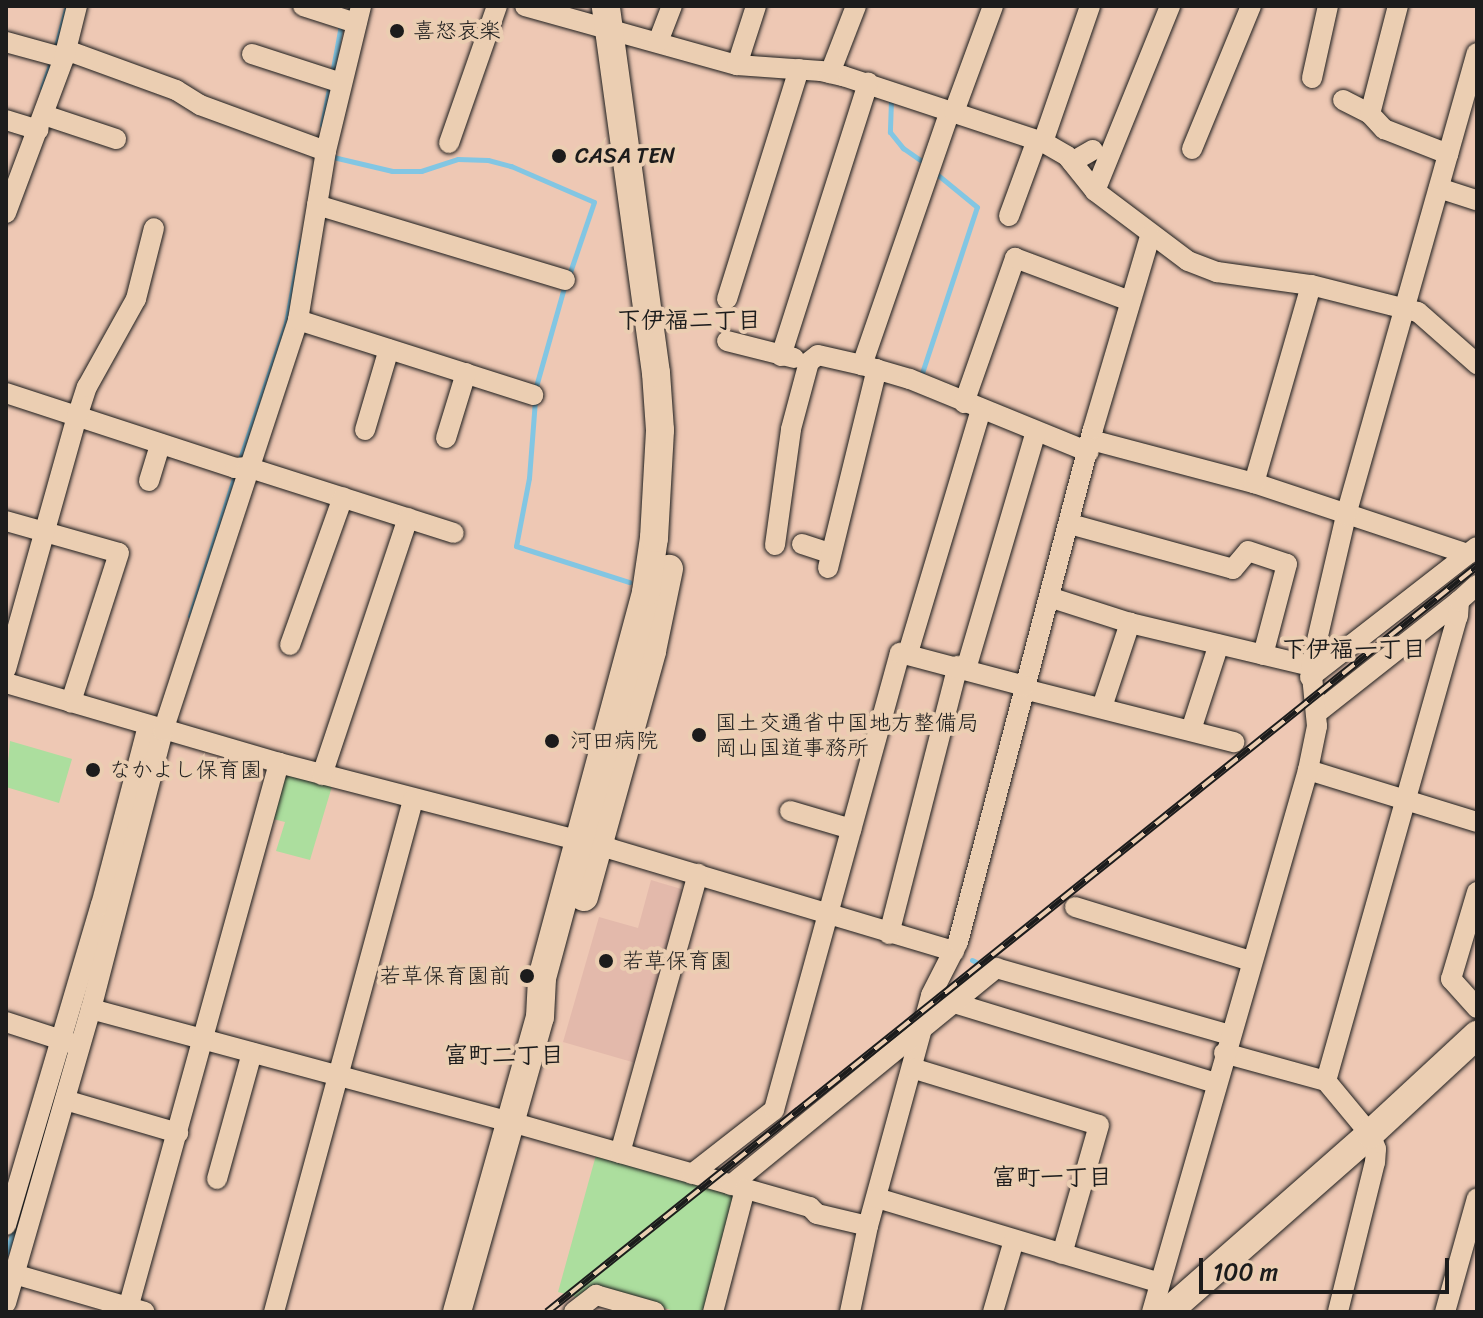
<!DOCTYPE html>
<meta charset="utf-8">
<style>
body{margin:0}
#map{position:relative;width:1483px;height:1318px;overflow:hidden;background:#eec8b4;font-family:Sriracha,"Klee One",sans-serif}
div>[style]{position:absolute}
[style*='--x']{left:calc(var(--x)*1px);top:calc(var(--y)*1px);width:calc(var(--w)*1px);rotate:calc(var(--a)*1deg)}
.built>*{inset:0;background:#e3b9ab}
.green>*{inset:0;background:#acde9e}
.stream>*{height:5px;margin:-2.5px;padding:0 2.5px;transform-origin:2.5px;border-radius:2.5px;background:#82c6e3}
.roads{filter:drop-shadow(0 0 2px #1c1c1c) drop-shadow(0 0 2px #1c1c1c)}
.street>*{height:20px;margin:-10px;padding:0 10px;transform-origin:10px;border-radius:10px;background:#ebceb2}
.secondary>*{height:28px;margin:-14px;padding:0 14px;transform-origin:14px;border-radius:14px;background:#ebceb2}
.rail>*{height:8px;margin-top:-4px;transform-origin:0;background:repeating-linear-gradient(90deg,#ebceb2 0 15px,#1c1c1c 0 30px);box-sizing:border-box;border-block:2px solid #1c1c1c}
.dots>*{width:22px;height:22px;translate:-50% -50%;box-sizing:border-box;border:4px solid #ebceb2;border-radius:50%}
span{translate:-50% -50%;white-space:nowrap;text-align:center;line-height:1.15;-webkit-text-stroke:8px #ebceb2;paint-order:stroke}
.poi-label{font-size:22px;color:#1c1c1c}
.left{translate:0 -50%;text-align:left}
.right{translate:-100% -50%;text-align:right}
.neighbourhood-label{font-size:24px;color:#1c1c1c;font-weight:700}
.frame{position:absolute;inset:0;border:8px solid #1c1c1c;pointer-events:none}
.scale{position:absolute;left:1199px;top:1258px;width:250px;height:36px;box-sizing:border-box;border:4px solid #1c1c1c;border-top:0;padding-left:10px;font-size:24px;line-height:28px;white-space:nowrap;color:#1c1c1c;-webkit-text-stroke:6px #ebceb2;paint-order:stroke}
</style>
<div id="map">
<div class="built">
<i style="clip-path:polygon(651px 880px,688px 891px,639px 1064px,563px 1042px,599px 917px,638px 928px)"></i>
</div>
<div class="green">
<i style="clip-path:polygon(10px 741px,72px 759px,59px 803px,6px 787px)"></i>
<i style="clip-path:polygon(283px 769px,333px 783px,310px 860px,276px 851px,285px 822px,269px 818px)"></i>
<i style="clip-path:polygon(596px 1155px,739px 1195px,706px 1312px,677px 1312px,596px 1287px,580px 1298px,558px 1292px)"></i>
</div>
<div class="stream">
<i style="--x:55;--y:50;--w:42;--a:-75"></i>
<i style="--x:332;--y:74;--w:50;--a:-79.6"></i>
<i style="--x:42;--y:88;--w:31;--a:-71"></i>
<i style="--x:891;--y:100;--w:32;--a:92"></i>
<i style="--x:890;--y:132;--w:21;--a:51"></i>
<i style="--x:903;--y:148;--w:28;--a:35"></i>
<i style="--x:322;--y:125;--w:42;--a:-79"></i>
<i style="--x:333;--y:157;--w:61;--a:13.3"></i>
<i style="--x:392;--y:171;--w:29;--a:0"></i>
<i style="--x:421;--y:171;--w:39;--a:-18"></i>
<i style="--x:458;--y:159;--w:30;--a:2"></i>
<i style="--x:488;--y:160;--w:24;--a:15"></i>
<i style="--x:511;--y:166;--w:90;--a:23.4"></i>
<i style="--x:594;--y:202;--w:77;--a:108.9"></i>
<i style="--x:921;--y:376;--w:178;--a:-71.7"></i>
<i style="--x:977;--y:207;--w:57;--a:-140.7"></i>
<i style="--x:535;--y:390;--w:110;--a:-74.2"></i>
<i style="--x:535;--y:400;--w:78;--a:94.4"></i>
<i style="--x:529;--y:478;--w:69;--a:100.8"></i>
<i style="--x:516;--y:546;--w:119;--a:17.7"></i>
<i style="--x:239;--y:462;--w:147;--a:-71.3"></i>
<i style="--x:286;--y:323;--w:83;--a:-79.6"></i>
<i style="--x:190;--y:616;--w:151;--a:-72.3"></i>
<i style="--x:972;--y:960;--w:16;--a:27"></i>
<i style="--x:6;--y:1254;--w:27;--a:-73"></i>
</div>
<div class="roads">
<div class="street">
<i style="--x:303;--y:6;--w:56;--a:17.8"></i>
<i style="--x:525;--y:6;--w:220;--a:15.6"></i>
<i style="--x:737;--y:65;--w:84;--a:4.1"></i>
<i style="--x:821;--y:71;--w:23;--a:13"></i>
<i style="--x:843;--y:76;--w:211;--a:18.3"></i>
<i style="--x:1043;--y:142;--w:28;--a:30"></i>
<i style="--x:1067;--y:156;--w:45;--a:51.3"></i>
<i style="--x:1095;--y:191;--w:116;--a:37"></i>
<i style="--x:1188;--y:261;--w:31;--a:21"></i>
<i style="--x:1217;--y:272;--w:95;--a:7.9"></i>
<i style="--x:1311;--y:285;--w:110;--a:14.2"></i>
<i style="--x:1418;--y:312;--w:79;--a:41.4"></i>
<i style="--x:6;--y:42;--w:60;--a:15.4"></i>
<i style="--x:658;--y:42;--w:39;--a:-69"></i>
<i style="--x:66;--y:50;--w:117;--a:20"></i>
<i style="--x:176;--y:90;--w:28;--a:32"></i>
<i style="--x:200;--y:105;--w:134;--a:20.1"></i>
<i style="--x:252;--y:54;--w:94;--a:18"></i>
<i style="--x:737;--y:65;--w:62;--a:-72.1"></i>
<i style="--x:830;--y:73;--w:72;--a:-68.8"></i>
<i style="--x:1312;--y:78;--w:74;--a:-77.5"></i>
<i style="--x:1343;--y:100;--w:30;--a:27"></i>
<i style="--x:1370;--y:114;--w:21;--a:47"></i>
<i style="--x:1384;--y:129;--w:69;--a:21.3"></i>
<i style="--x:950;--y:111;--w:269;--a:109.1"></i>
<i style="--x:862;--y:365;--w:50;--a:16.3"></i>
<i style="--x:910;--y:379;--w:193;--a:22.2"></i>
<i style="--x:954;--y:112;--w:113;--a:-69.8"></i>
<i style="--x:1370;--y:114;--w:112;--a:-75.5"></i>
<i style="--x:44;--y:115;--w:76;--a:18.4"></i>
<i style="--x:6;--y:120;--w:34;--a:17"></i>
<i style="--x:1043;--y:142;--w:144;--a:-70.9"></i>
<i style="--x:449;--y:143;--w:145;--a:-70.7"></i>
<i style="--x:1192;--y:149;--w:155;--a:-67.6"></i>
<i style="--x:1072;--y:162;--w:24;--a:-30"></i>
<i style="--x:1439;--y:188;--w:40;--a:18"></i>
<i style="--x:1095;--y:191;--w:200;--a:-67.9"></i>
<i style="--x:317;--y:205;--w:259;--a:16.8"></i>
<i style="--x:6;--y:213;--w:165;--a:-69.5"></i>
<i style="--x:64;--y:58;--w:54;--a:-76"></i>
<i style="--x:1009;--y:216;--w:81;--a:-69.8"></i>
<i style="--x:727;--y:299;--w:241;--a:-72.6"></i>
<i style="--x:298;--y:320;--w:247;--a:17.7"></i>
<i style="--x:727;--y:341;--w:69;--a:14.2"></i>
<i style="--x:781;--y:356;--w:287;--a:-72.3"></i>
<i style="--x:6;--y:393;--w:241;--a:18.1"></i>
<i style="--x:235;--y:468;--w:12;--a:-5"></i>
<i style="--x:247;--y:467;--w:217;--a:17.7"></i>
<i style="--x:964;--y:403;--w:154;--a:-70.6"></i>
<i style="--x:1015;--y:258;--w:123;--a:20.5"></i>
<i style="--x:365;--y:430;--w:84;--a:-73.5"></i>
<i style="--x:446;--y:438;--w:68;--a:-72.9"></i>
<i style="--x:1091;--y:440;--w:169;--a:14.8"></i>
<i style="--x:1254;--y:483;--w:225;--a:18.4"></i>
<i style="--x:1468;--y:554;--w:11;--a:-38"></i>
<i style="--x:149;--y:481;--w:39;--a:-73"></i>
<i style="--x:1254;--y:483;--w:206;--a:-73.9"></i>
<i style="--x:6;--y:521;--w:117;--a:15.8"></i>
<i style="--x:119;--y:553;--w:157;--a:107.9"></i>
<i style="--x:1070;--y:524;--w:169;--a:15.4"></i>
<i style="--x:1233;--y:569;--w:23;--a:-50"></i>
<i style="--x:1248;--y:551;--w:41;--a:18.4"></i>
<i style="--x:1287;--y:564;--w:94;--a:104.8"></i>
<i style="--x:802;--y:544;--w:28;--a:18"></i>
<i style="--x:775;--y:545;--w:117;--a:-82.1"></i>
<i style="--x:791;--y:429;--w:69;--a:-75"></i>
<i style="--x:809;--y:362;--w:11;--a:-38"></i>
<i style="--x:818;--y:355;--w:45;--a:12.8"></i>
<i style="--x:828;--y:568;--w:205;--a:-76.2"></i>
<i style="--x:1049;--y:597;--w:85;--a:17.8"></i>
<i style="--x:1130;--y:623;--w:186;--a:13.4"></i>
<i style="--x:290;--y:645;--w:157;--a:-70.3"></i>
<i style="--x:908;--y:653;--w:254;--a:-73.3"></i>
<i style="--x:6;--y:669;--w:262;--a:-74.3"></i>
<i style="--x:77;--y:417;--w:32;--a:-72"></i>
<i style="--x:87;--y:387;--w:101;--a:-60.9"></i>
<i style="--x:136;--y:299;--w:73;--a:-75.8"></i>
<i style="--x:966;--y:669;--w:248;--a:-73.6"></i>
<i style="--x:1310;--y:677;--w:200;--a:-37.9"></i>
<i style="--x:6;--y:683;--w:284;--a:16.3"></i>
<i style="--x:279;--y:763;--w:343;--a:14.5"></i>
<i style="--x:611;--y:849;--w:358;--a:16.6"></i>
<i style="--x:1024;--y:689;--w:217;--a:14.2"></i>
<i style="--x:1102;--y:707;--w:89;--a:-71.6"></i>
<i style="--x:1317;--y:713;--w:181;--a:-38.3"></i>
<i style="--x:1191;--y:730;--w:90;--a:-72"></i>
<i style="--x:1308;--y:770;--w:177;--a:17.1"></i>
<i style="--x:322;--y:775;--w:271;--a:-71.5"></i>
<i style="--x:790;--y:811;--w:64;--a:16.4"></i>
<i style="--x:1477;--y:892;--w:91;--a:106.6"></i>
<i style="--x:1451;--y:979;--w:39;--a:48"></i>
<i style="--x:1075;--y:907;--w:184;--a:17.1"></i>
<i style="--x:889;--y:934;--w:277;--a:-75.6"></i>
<i style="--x:954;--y:1003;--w:274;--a:17"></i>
<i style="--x:91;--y:1009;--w:435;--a:15.1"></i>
<i style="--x:511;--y:1122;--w:311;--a:15.9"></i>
<i style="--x:810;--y:1207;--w:10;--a:45"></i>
<i style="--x:817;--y:1214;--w:52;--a:13.2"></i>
<i style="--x:868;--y:1226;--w:239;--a:-74.7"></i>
<i style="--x:931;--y:995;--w:59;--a:-63"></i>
<i style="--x:958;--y:942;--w:530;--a:-75.26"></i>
<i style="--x:1093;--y:429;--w:201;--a:-73.5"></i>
<i style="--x:6;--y:1022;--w:68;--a:17.9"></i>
<i style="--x:1224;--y:1053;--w:106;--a:15.4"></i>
<i style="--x:1326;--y:1081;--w:69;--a:50.3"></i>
<i style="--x:1370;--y:1134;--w:16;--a:68"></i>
<i style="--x:1376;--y:1149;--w:13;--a:94"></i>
<i style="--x:1375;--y:1162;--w:154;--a:103.9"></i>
<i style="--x:912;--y:1068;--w:195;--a:17"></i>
<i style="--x:1099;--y:1125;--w:134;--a:106"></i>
<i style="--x:1326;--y:1081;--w:483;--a:-74.2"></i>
<i style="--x:1458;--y:616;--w:15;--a:-86"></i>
<i style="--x:1459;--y:601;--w:24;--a:-42"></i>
<i style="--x:65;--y:1100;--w:118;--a:16.3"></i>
<i style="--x:620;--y:1153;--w:290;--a:-74.4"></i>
<i style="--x:692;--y:1174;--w:104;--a:-38"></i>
<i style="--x:774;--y:1110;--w:474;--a:-74.6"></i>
<i style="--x:900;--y:653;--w:129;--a:14.8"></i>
<i style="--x:217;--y:1179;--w:131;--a:-74.5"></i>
<i style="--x:731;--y:1185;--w:343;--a:-39.3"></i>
<i style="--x:996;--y:968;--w:243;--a:16"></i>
<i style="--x:877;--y:1198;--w:295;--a:16.7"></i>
<i style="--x:6;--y:1225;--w:334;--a:-73.5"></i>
<i style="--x:101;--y:905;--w:185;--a:-75.3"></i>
<i style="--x:14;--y:1274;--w:136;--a:16.2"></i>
<i style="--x:6;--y:1303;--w:306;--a:-73.9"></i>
<i style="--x:91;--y:1009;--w:287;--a:-75.5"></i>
<i style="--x:163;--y:731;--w:433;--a:-71.8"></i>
<i style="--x:298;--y:320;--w:171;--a:-80.6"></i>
<i style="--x:326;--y:151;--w:149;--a:-76.4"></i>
<i style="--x:127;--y:1312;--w:570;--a:-74.52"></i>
<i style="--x:274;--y:1312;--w:531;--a:-74.81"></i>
<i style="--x:574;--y:1312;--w:28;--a:-38"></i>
<i style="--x:596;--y:1295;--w:61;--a:16.1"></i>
<i style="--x:713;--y:1312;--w:127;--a:-75.4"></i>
<i style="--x:850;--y:1312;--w:88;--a:-78.2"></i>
<i style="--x:993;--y:1312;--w:75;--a:-73.7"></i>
<i style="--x:1152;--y:1312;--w:564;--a:-73.94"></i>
<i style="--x:1308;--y:770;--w:45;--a:-78.4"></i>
<i style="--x:1317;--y:726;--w:60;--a:-95.7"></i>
<i style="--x:1311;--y:666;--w:155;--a:-76.9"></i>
<i style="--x:1346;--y:515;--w:480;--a:-74.2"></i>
<i style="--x:1445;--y:1312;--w:118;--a:-74.3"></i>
</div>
<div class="secondary">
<i style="--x:584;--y:897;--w:255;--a:-74.5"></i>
<i style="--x:652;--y:651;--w:84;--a:-78.3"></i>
<i style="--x:1171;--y:1309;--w:265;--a:-41.3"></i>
<i style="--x:1370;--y:1134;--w:146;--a:-42.8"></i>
<i style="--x:457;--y:1312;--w:306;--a:-74.3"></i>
<i style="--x:540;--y:1017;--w:39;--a:-87"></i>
<i style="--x:542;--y:978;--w:400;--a:-74.9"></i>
<i style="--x:646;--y:592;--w:55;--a:-81.6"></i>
<i style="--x:654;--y:538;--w:108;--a:-86.8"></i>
<i style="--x:660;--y:430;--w:57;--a:-94"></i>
<i style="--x:656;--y:373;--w:370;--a:-97.8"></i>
</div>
</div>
<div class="rail">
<i style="--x:547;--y:1312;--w:1192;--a:-38.73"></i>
</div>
<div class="dots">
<i style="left:397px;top:31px;background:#1c1c1c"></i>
<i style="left:559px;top:156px;background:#1c1c1c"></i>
<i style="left:699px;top:735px;background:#1c1c1c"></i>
<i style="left:552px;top:741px;background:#1c1c1c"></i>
<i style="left:93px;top:770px;background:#1c1c1c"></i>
<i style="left:606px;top:961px;background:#1c1c1c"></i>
<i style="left:527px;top:976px;background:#1c1c1c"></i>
</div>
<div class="poi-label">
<span class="left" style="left:413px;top:31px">喜怒哀楽</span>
<span class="left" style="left:575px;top:156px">CASA TEN</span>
<span class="left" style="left:715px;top:735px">国土交通省中国地方整備局<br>岡山国道事務所</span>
<span class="left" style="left:570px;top:741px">河田病院</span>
<span class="left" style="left:109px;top:770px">なかよし保育園</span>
<span class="left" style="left:622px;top:961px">若草保育園</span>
<span class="right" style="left:511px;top:976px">若草保育園前</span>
</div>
<div class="neighbourhood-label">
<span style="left:689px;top:321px">下伊福二丁目</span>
<span style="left:1354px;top:650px">下伊福一丁目</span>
<span style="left:504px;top:1056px">富町二丁目</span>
<span style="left:1052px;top:1178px">富町一丁目</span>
</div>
<div class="frame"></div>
<div class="scale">100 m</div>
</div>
